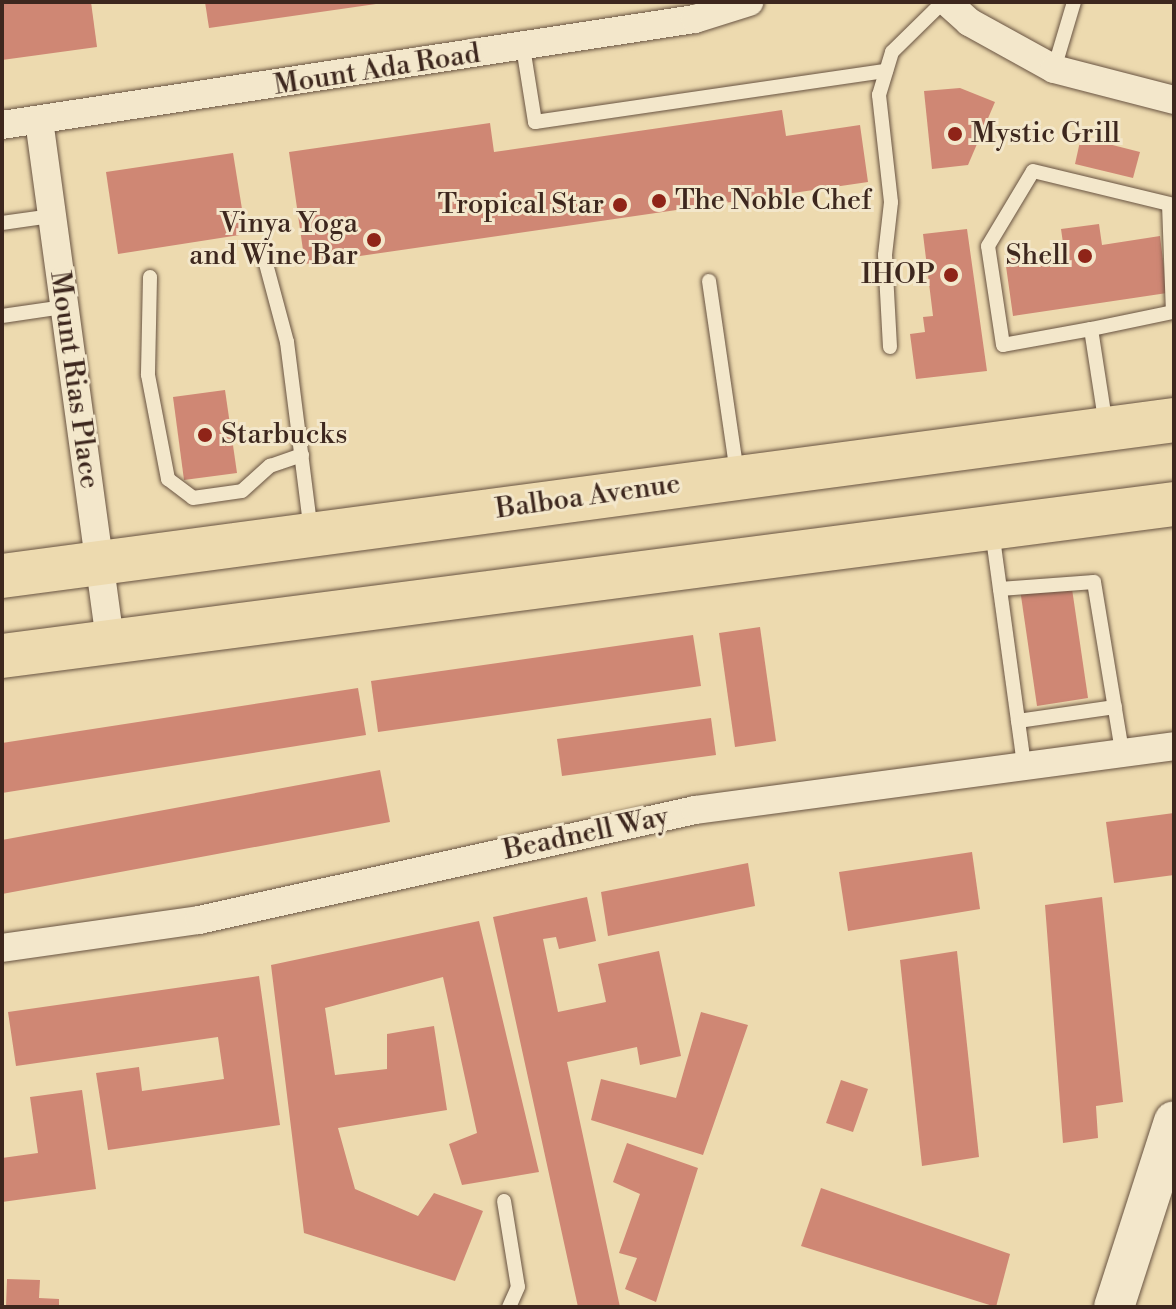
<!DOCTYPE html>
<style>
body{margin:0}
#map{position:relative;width:1176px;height:1309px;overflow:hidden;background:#eddaaf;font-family:"Libre Bodoni",serif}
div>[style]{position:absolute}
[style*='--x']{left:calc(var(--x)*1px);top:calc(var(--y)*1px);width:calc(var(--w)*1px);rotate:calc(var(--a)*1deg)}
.building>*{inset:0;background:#cf8774}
.roads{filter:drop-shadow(0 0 2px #695442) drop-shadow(0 0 2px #695442)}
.lane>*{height:14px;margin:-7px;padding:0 7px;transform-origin:7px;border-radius:7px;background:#f3e7cb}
.street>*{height:28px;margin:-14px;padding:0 14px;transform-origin:14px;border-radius:14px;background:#f3e7cb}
.secondary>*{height:40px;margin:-20px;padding:0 20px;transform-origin:20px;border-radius:20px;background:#f3e7cb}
.primary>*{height:44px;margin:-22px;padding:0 22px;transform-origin:22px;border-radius:22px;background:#eddaaf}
.dots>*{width:22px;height:22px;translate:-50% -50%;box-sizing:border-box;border:4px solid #f3e7cb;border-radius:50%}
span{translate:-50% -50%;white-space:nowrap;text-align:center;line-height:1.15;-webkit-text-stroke:6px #f3e7cb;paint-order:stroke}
.street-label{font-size:28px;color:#3d271e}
.poi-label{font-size:28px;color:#3d271e}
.left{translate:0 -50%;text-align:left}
.right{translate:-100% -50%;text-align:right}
.frame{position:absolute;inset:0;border:4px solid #3d271e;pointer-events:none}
</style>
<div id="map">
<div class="building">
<i style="clip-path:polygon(2px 2px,91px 2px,97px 47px,2px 60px)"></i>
<i style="clip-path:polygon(205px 2px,376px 2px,376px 4px,209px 28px)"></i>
<i style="clip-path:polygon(960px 88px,995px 102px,968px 165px,932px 169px,924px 91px)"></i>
<i style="clip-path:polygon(782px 110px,786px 136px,860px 125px,868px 182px,305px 264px,289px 152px,490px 123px,494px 152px)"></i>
<i style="clip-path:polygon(1081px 137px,1140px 152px,1133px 178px,1075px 164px)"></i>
<i style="clip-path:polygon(233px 153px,246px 234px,118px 254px,106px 172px)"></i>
<i style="clip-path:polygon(1099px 224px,1102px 245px,1160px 236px,1167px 293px,1013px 316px,1005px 259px,1064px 250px,1061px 229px)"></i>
<i style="clip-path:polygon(967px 229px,987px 371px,916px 379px,910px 334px,925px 332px,923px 317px,933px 316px,923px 234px)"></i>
<i style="clip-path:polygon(225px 390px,237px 473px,184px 480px,173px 397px)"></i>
<i style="clip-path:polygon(1071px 582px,1088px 698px,1037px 706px,1020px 589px)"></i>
<i style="clip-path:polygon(760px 627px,776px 741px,735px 747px,719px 633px)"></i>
<i style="clip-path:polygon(693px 635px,701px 686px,378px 732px,371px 681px)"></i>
<i style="clip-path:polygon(358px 688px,366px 735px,2px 793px,2px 743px)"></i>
<i style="clip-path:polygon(711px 718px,716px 755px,562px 776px,557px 739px)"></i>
<i style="clip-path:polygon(380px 770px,390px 822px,2px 894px,2px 840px)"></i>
<i style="clip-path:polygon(1174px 813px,1174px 875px,1114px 883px,1106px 822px)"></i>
<i style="clip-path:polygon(972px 852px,980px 909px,848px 931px,839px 872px)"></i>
<i style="clip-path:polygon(748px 863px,755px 906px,608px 936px,601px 892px)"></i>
<i style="clip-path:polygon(587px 897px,596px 941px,559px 949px,556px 937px,543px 939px,558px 1012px,606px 1002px,598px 964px,659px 951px,681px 1056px,640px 1065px,637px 1047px,567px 1062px,620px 1307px,578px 1307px,493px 917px)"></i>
<i style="clip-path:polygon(1102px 897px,1123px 1102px,1096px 1106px,1098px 1138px,1063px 1143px,1045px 905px)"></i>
<i style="clip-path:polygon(479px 921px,539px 1172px,462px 1185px,449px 1144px,477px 1133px,443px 977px,325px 1008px,335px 1075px,387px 1069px,387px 1034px,434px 1026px,447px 1110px,338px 1128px,355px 1189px,418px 1216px,434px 1193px,483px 1211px,455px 1281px,304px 1233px,271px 965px)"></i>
<i style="clip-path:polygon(957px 951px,979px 1157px,922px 1166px,900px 960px)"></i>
<i style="clip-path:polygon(259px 976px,280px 1125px,108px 1150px,96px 1073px,139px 1067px,142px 1091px,224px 1079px,218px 1037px,16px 1066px,8px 1012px)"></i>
<i style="clip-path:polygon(701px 1012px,748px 1025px,703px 1155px,591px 1120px,601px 1079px,676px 1098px)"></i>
<i style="clip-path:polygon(841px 1080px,868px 1089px,853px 1132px,826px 1123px)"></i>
<i style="clip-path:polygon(82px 1090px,96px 1189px,2px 1202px,2px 1158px,38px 1153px,30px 1097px)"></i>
<i style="clip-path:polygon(627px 1143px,698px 1168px,656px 1302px,625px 1289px,637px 1258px,619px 1253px,640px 1194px,613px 1182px)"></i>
<i style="clip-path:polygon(821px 1188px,1010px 1254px,996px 1307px,801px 1246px)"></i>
<i style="clip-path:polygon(7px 1279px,40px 1280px,39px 1298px,59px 1299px,59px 1307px,6px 1307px)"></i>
</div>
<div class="roads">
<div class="lane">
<i style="--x:523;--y:47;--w:76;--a:80.9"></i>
<i style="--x:535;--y:122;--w:355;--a:-8.3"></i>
<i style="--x:1054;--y:69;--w:70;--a:-73.4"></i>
<i style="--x:2;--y:223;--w:49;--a:-8.1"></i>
<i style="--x:265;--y:260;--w:85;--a:75"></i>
<i style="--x:287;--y:342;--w:191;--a:82.8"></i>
<i style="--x:150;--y:277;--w:98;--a:91.2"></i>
<i style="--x:148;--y:375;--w:106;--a:79.1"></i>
<i style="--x:168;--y:479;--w:31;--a:37"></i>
<i style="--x:193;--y:498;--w:49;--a:-8.1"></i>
<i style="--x:242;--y:491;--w:38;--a:-42"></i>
<i style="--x:270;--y:466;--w:34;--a:-19"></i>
<i style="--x:709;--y:281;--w:193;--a:81.7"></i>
<i style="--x:2;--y:316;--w:63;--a:-8.3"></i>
<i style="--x:1091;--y:329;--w:89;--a:169.7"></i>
<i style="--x:1003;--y:345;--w:100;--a:-98.6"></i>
<i style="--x:988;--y:246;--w:87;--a:-59"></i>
<i style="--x:1033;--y:171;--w:140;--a:13.6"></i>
<i style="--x:1169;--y:204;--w:108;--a:87.9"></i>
<i style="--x:1173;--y:312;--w:84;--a:168.3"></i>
<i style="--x:1091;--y:329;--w:98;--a:81.2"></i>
<i style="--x:890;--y:347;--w:92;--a:-93.1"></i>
<i style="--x:885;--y:255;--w:53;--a:-83.5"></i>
<i style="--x:891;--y:202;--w:108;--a:-96.4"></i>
<i style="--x:879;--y:95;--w:45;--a:-73.2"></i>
<i style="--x:892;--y:52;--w:71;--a:-44.4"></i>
<i style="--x:992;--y:531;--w:236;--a:82.2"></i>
<i style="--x:1000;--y:589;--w:94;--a:-4.3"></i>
<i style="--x:1094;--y:582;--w:171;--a:80.6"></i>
<i style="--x:1018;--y:721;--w:98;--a:-8.2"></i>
<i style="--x:504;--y:1201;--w:87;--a:80.8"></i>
<i style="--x:518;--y:1287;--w:22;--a:114"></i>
</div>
<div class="street">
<i style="--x:947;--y:2;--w:30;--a:42"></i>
<i style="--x:969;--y:22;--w:97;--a:28.9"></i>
<i style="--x:1054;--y:69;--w:124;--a:14.5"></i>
<i style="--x:39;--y:120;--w:525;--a:82.23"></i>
<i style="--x:2;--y:125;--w:701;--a:-8.7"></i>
<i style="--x:695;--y:19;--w:57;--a:-17.5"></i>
<i style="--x:2;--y:948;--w:199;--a:-8.1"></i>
<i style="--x:199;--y:920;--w:508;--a:-12.5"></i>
<i style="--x:695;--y:810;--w:483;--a:-7.6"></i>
</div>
<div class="secondary">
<i style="--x:1114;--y:1307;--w:195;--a:-72.1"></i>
</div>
<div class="primary">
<i style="--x:2;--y:576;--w:1182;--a:-7.58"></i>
<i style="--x:2;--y:656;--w:1182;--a:-7.39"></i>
</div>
</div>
<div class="dots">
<i style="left:955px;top:134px;background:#8f2418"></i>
<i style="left:659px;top:201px;background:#8f2418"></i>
<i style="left:620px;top:205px;background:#8f2418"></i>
<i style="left:374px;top:240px;background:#8f2418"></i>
<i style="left:1085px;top:256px;background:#8f2418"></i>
<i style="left:951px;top:275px;background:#8f2418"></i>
<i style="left:205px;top:435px;background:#8f2418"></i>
</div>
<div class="street-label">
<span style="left:377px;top:70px;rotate:-9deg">Mount Ada Road</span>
<span style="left:74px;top:380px;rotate:82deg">Mount Rias Place</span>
<span style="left:588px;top:497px;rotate:-8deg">Balboa Avenue</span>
<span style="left:586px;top:834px;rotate:-12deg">Beadnell Way</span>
</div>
<div class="poi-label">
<span class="left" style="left:971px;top:134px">Mystic Grill</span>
<span class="left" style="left:675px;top:201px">The Noble Chef</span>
<span class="right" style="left:604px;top:205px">Tropical Star</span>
<span class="right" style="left:358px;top:240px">Vinya Yoga<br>and Wine Bar</span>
<span class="right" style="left:1069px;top:256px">Shell</span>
<span class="right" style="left:935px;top:275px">IHOP</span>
<span class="left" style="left:221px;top:435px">Starbucks</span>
</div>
<div class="frame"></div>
</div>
